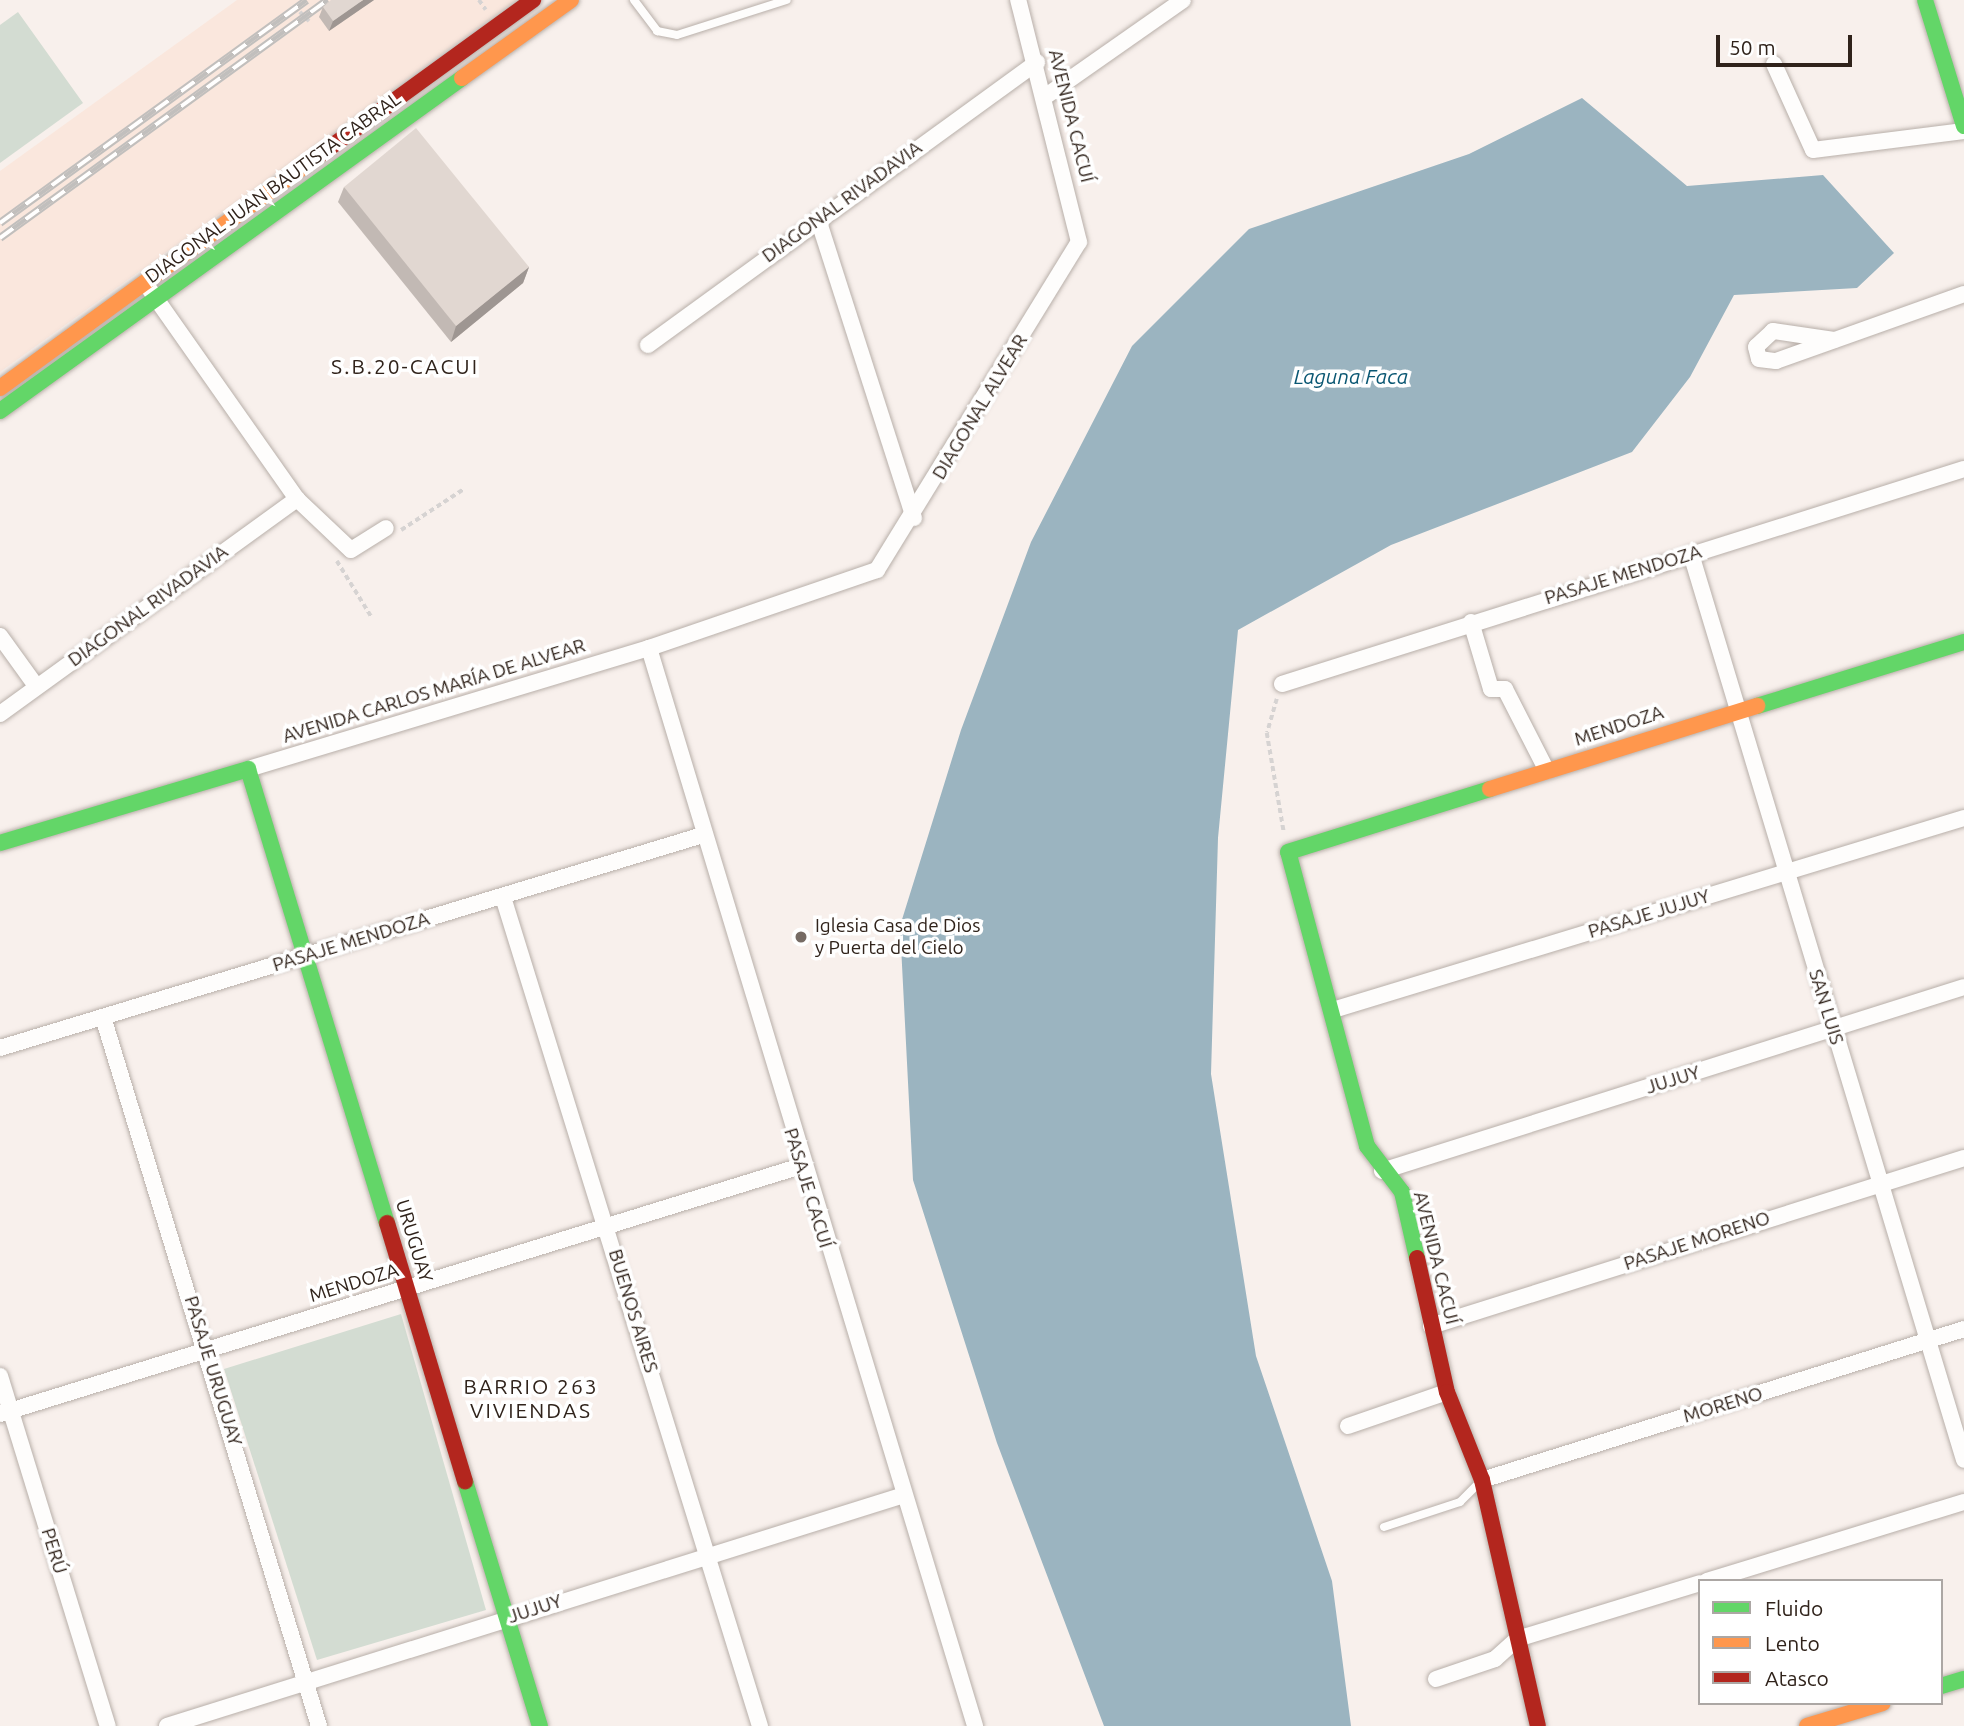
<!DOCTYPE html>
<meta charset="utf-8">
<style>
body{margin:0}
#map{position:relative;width:1964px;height:1726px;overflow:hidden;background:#f8f0ec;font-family:Ubuntu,sans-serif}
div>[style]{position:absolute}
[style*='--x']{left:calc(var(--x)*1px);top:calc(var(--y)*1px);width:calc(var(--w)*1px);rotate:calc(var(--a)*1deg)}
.built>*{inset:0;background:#fae7dd}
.green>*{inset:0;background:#d3dcd2}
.water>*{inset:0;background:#9bb4c0}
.path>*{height:3.5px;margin-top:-1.75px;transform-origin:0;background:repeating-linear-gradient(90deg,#d6d3d2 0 5px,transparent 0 8.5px)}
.roads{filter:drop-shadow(0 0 2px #b8afa9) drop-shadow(0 0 2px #b8afa9)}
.lane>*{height:8px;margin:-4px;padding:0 4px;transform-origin:4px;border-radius:4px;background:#fefdfc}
.street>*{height:16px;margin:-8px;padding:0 8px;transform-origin:8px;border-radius:8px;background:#fefdfc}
.fast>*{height:16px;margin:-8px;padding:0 8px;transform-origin:8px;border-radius:8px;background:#63d668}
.slow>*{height:16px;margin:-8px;padding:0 8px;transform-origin:8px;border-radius:8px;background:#ff974d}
.jam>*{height:16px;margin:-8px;padding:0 8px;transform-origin:8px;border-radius:8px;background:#b3261e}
.rail>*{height:8px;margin-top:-4px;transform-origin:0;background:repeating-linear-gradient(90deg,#fff 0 16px,#c1bfbd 0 32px);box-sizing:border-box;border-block:2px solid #c1bfbd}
.wall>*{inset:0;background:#c2b9b4}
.shaded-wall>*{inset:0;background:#9e9692}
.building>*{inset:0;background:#e1d7d1}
.dots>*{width:19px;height:19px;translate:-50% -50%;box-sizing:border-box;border:4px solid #fff;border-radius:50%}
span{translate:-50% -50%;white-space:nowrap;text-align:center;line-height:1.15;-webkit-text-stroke:7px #fff;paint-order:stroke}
.street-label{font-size:19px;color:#30231b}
.poi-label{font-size:19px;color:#30231b}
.left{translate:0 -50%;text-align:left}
.neighbourhood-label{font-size:21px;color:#30231b;letter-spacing:2px}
.water-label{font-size:21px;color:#0a5773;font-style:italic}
.legend{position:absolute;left:1698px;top:1579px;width:245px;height:126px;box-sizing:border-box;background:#fff;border:2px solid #aca7a4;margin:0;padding:9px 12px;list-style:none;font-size:21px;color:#30231b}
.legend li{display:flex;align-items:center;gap:14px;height:35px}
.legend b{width:35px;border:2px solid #aca7a4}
.scale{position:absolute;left:1716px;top:35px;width:136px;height:32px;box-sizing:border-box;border:4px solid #30231b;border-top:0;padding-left:9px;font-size:21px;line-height:24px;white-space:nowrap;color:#30231b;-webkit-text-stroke:5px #fff;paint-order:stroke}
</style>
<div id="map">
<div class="built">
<i style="clip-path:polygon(237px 0,516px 0,0 372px,0 171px)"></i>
</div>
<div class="green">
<i style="clip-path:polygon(18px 12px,83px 103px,0 163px,0 25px)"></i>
<i style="clip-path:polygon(401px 1314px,486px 1610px,317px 1660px,224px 1369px)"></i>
</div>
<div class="water">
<i style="clip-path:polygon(1582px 98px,1687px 186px,1823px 175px,1894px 253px,1857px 288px,1734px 295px,1690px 377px,1632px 452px,1391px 545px,1238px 630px,1218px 838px,1211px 1074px,1256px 1356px,1332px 1581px,1351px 1726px,1104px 1726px,997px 1443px,913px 1180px,900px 926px,961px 730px,1031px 542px,1132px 346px,1249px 229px,1469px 154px)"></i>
</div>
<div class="path">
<i style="--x:479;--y:0;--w:12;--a:55"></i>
<i style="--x:300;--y:12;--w:13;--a:45"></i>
<i style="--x:401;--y:530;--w:75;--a:-33.1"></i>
<i style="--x:337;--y:561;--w:65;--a:58.3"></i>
<i style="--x:1277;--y:699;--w:35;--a:106"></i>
<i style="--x:1267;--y:733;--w:100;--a:80.3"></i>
</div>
<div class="roads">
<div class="lane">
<i style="--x:634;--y:0;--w:39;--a:53"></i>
<i style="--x:657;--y:31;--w:20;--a:11"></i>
<i style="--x:677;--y:35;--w:115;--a:-17.7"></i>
<i style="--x:1384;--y:1527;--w:80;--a:-18.2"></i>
<i style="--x:1460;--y:1502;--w:28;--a:-45"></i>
</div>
<div class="street">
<i style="--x:1774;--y:64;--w:94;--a:65.6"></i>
<i style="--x:1813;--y:150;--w:152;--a:-7.2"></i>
<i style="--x:1046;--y:96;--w:167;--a:-35"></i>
<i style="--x:818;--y:219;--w:314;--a:72.2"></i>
<i style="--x:150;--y:290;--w:256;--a:54.9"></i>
<i style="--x:297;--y:499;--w:74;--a:43.4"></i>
<i style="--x:351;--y:550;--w:41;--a:-32.2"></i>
<i style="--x:1834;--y:340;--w:62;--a:-171.6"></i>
<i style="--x:1773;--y:331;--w:23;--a:137"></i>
<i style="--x:1756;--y:347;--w:12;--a:76"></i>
<i style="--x:1759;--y:359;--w:17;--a:7"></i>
<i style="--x:1776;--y:361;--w:200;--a:-19.6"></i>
<i style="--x:648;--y:345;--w:481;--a:-36"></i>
<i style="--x:1691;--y:554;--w:946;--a:73.23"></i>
<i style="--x:1471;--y:622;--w:70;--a:73.4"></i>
<i style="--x:1491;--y:689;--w:14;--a:0"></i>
<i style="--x:1505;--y:689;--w:92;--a:62.9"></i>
<i style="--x:0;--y:636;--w:62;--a:54.2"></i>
<i style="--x:649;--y:648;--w:1126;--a:73.17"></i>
<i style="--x:1282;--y:684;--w:715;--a:-17.5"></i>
<i style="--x:0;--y:714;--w:367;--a:-35.9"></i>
<i style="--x:248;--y:769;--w:419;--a:-16.8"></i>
<i style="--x:649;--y:648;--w:241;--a:-18.9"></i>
<i style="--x:877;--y:570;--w:385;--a:-58.4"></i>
<i style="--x:1079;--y:242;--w:250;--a:-104.1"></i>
<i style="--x:503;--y:897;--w:868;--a:72.78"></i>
<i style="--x:1333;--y:1010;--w:660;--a:-16.92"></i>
<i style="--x:103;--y:1017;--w:741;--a:73.06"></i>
<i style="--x:0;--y:1048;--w:735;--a:-16.86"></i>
<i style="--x:1382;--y:1171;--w:610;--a:-17.54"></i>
<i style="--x:1431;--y:1326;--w:559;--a:-17.49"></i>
<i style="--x:0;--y:1376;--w:366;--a:72.9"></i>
<i style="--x:0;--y:1414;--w:839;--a:-17.2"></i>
<i style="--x:1348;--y:1426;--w:105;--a:-19"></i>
<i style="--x:1482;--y:1480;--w:505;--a:-17.39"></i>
<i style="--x:1707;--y:1581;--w:269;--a:-17.1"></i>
<i style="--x:1436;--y:1679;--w:62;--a:-18.7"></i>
<i style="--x:1495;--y:1659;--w:30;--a:-42"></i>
<i style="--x:1517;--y:1639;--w:191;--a:-17"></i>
<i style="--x:167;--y:1726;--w:772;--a:-17.4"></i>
</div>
<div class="fast">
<i style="--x:1925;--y:0;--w:132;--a:72.8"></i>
<i style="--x:0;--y:411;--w:570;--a:-35.78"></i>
<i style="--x:1757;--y:706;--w:217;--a:-17.2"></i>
<i style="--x:0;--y:843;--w:259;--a:-16.6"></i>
<i style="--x:248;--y:769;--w:475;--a:73"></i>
<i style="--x:1417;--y:1258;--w:68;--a:-102.8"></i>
<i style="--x:1402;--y:1192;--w:58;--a:-127.3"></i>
<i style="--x:1367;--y:1146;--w:304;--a:-105"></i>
<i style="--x:1288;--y:852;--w:212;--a:-17.3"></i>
<i style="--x:465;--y:1481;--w:256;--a:73"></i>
<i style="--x:1941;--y:1686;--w:24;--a:-17"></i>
</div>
<div class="slow">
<i style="--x:462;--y:78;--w:134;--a:-35.6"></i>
<i style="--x:0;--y:388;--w:389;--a:-36.1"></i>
<i style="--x:1490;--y:789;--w:280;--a:-17.3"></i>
<i style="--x:1807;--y:1726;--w:79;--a:-16.8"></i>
</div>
<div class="jam">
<i style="--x:314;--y:159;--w:271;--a:-36"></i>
<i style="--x:387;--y:1223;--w:270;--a:73.2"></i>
<i style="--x:1417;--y:1258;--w:137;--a:77.4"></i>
<i style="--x:1447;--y:1392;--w:95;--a:68.3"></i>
<i style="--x:1482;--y:1480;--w:252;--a:77.2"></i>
</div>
</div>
<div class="rail">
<i style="--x:0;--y:223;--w:379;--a:-36"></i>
<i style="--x:0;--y:238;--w:405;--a:-36"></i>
</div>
<div class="wall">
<i style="clip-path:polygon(374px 0,329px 31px,319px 17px,323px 7px)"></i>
<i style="clip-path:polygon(344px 187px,529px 267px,523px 283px,451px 342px,338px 202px)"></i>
</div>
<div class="shaded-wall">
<i style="clip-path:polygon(363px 0,374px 0,329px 31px,333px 21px)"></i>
<i style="clip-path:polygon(529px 267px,523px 283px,451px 342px,456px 326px)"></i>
</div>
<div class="building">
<i style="clip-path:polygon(331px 0,363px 0,333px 21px,323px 7px)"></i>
<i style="clip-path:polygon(416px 128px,529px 267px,456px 326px,344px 187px)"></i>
</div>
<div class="dots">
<i style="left:801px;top:937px;background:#766b64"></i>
</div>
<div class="street-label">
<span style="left:1071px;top:116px;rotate:76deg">AVENIDA CACUÍ</span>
<span style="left:273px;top:188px;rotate:-36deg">DIAGONAL JUAN BAUTISTA CABRAL</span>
<span style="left:842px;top:202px;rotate:-36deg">DIAGONAL RIVADAVIA</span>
<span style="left:980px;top:407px;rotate:-59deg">DIAGONAL ALVEAR</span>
<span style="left:1623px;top:575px;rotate:-17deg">PASAJE MENDOZA</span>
<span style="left:148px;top:606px;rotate:-36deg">DIAGONAL RIVADAVIA</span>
<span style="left:434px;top:691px;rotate:-17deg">AVENIDA CARLOS MARÍA DE ALVEAR</span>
<span style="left:1619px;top:726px;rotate:-18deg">MENDOZA</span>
<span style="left:1649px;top:914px;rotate:-17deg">PASAJE JUJUY</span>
<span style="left:351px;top:942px;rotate:-17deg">PASAJE MENDOZA</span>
<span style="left:1826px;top:1007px;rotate:73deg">SAN LUIS</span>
<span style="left:1673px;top:1080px;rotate:-17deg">JUJUY</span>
<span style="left:808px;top:1188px;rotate:73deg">PASAJE CACUÍ</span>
<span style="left:414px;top:1241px;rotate:73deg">URUGUAY</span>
<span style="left:1697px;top:1241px;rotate:-18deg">PASAJE MORENO</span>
<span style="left:1436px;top:1258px;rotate:76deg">AVENIDA CACUÍ</span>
<span style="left:354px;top:1283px;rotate:-17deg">MENDOZA</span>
<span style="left:633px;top:1311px;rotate:73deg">BUENOS AIRES</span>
<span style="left:213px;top:1371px;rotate:73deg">PASAJE URUGUAY</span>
<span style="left:1723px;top:1405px;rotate:-17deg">MORENO</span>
<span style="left:54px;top:1551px;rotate:73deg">PERÚ</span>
<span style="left:535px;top:1609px;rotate:-18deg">JUJUY</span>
</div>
<div class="poi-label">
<span class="left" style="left:815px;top:937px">Iglesia Casa de Dios<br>y Puerta del Cielo</span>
</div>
<div class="neighbourhood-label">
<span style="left:405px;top:366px">S.B.20-CACUI</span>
<span style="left:531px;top:1398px">BARRIO 263<br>VIVIENDAS</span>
</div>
<div class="water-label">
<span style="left:1351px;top:376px">Laguna Faca</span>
</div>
<ul class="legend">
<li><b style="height:9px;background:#63d668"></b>Fluido</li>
<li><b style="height:9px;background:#ff974d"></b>Lento</li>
<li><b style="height:9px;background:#b3261e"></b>Atasco</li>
</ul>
<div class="scale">50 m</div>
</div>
